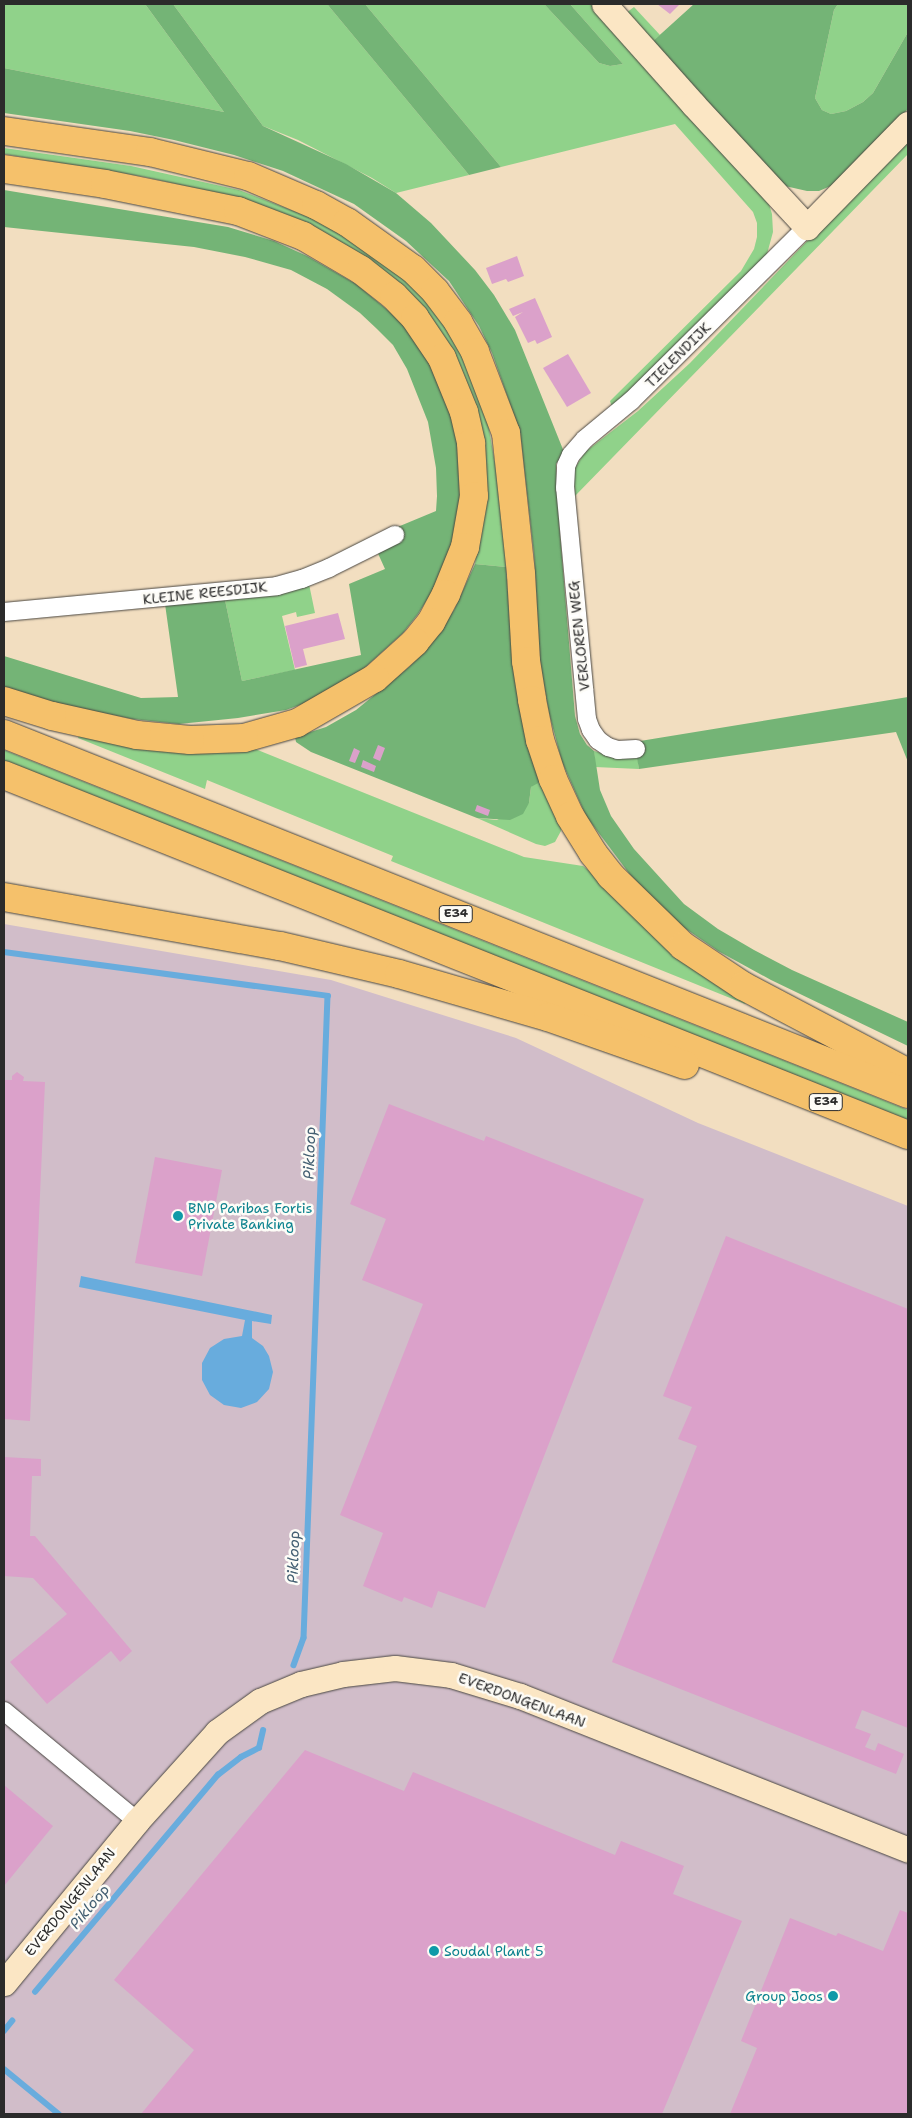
<!DOCTYPE html>
<style>
body{margin:0}
#map{position:relative;width:912px;height:2118px;overflow:hidden;background:#f2dec0;font-family:"Shantell Sans",sans-serif}
div>[style]{position:absolute}
[style*='--x']{left:calc(var(--x)*1px);top:calc(var(--y)*1px);width:calc(var(--w)*1px);rotate:calc(var(--a)*1deg)}
.industrial>*{inset:0;background:#d1bdc9}
.green>*{inset:0;background:#90d28a}
.forest>*{inset:0;background:#74b476}
.water>*{inset:0;background:#68acdd}
.stream>*{height:5.5px;margin:-2.75px;padding:0 2.75px;transform-origin:2.75px;border-radius:2.75px;background:#68acdd}
.building>*{inset:0;background:#dba1ca}
.roads{filter:drop-shadow(0 0 1px #494641) drop-shadow(0 0 1px #494641)}
.street>*{height:18px;margin:-9px;padding:0 9px;transform-origin:9px;border-radius:9px;background:#fff}
.secondary>*{height:25px;margin:-12.5px;padding:0 12.5px;transform-origin:12.5px;border-radius:12.5px;background:#fbe6c4}
.highway>*{height:28px;margin:-14px;padding:0 14px;transform-origin:14px;border-radius:14px;background:#f5c16b}
.dots>*{width:14px;height:14px;translate:-50% -50%;box-sizing:border-box;border:2px solid #fdfcf7;border-radius:50%}
span{translate:-50% -50%;white-space:nowrap;text-align:center;line-height:1.15;-webkit-text-stroke:5px #fdfcf7;paint-order:stroke}
.shield-label span{padding:1px 4px;background:#fdfcf7;border:1px solid;border-radius:4px;-webkit-text-stroke-width:0}
.shield-label{font-size:12px;color:#2b2b2b;font-weight:700}
.street-label{font-size:14px;color:#2b2b2b}
.culture-label{font-size:14px;color:#0d838f}
.left{translate:0 -50%;text-align:left}
.right{translate:-100% -50%;text-align:right}
.water-label{font-size:15px;color:#435f72;font-style:italic}
.frame{position:absolute;inset:0;border:5px solid #2b2b2b;pointer-events:none}
</style>
<div id="map">
<div class="industrial">
<i style="clip-path:polygon(4px 924px,331px 980px,516px 1038px,698px 1123px,908px 1206px,908px 2114px,4px 2114px)"></i>
</div>
<div class="green">
<i style="clip-path:polygon(4px 4px,145px 4px,224px 112px,4px 68px)"></i>
<i style="clip-path:polygon(173px 4px,327px 4px,469px 175px,396px 193px,372px 178px,298px 140px,263px 126px)"></i>
<i style="clip-path:polygon(365px 4px,544px 4px,599px 63px,610px 66px,623px 64px,570px 4px,592px 4px,769px 204px,772px 214px,773px 232px,767px 254px,693px 332px,612px 407px,610px 401px,741px 271px,754px 249px,757px 237px,757px 223px,753px 212px,675px 124px,501px 167px)"></i>
<i style="clip-path:polygon(838px 4px,908px 4px,908px 32px,873px 93px,863px 102px,846px 111px,831px 114px,822px 110px,815px 98px,834px 10px)"></i>
<i style="clip-path:polygon(634px 7px,660px 35px,652px 42px,626px 13px)"></i>
<i style="clip-path:polygon(908px 136px,908px 154px,575px 496px,573px 471px,585px 452px,638px 411px,690px 363px)"></i>
<i style="clip-path:polygon(4px 148px,131px 166px,239px 190px,322px 222px,390px 265px,429px 303px,455px 339px,487px 418px,502px 503px,506px 567px,475px 564px,486px 477px,361px 255px,313px 227px,233px 197px,145px 177px,4px 154px)"></i>
<i style="clip-path:polygon(309px 584px,315px 613px,297px 617px,296px 612px,282px 616px,295px 670px,242px 681px,225px 600px,269px 595px)"></i>
<i style="clip-path:polygon(81px 731px,245px 745px,524px 857px,583px 866px,748px 997px,745px 1004px,391px 861px,393px 856px,207px 780px,205px 789px,78px 738px)"></i>
<i style="clip-path:polygon(4px 750px,908px 1110px,908px 1120px,4px 761px)"></i>
<i style="clip-path:polygon(594px 751px,616px 757px,637px 755px,639px 769px,595px 767px)"></i>
<i style="clip-path:polygon(540px 782px,561px 825px,561px 831px,555px 842px,545px 846px,536px 844px,477px 818px,497px 820px,529px 803px,531px 787px,534px 784px)"></i>
</div>
<div class="forest">
<i style="clip-path:polygon(145px 4px,173px 4px,263px 126px,346px 164px,396px 193px,431px 223px,475px 270px,494px 295px,515px 330px,564px 452px,556px 464px,559px 521px,575px 716px,580px 734px,587px 745px,594px 751px,600px 790px,611px 816px,634px 849px,684px 904px,718px 929px,754px 950px,792px 970px,908px 1022px,908px 1046px,771px 980px,718px 951px,670px 918px,631px 876px,586px 816px,562px 762px,549px 713px,540px 662px,534px 554px,520px 432px,492px 353px,479px 326px,449px 281px,406px 241px,354px 204px,283px 171px,234px 155px,174px 140px,130px 131px,4px 113px,4px 68px,224px 112px)"></i>
<i style="clip-path:polygon(327px 4px,365px 4px,501px 167px,469px 175px)"></i>
<i style="clip-path:polygon(544px 4px,570px 4px,623px 64px,610px 66px,599px 63px)"></i>
<i style="clip-path:polygon(694px 4px,838px 4px,834px 10px,815px 98px,822px 110px,831px 114px,846px 111px,863px 102px,873px 93px,908px 32px,908px 109px,845px 175px,833px 185px,819px 191px,807px 191px,785px 186px,652px 42px)"></i>
<i style="clip-path:polygon(4px 190px,228px 227px,274px 241px,307px 256px,356px 284px,396px 317px,423px 345px,457px 426px,463px 484px,451px 552px,432px 592px,418px 614px,403px 633px,360px 672px,311px 701px,286px 710px,238px 718px,179px 724px,132px 719px,58px 704px,4px 688px,4px 656px,141px 698px,178px 697px,165px 604px,225px 600px,242px 681px,361px 655px,349px 584px,385px 569px,371px 538px,436px 511px,437px 496px,436px 468px,428px 422px,407px 369px,393px 345px,377px 329px,360px 313px,327px 289px,291px 270px,245px 257px,194px 247px,4px 227px)"></i>
<i style="clip-path:polygon(475px 564px,506px 567px,513px 658px,540px 782px,531px 787px,529px 803px,523px 814px,510px 820px,477px 818px,311px 752px,296px 742px,295px 737px,326px 727px,356px 710px,409px 667px,429px 646px,454px 610px)"></i>
<i style="clip-path:polygon(908px 697px,908px 762px,896px 732px,639px 769px,634px 742px)"></i>
</div>
<div class="water">
<i style="clip-path:polygon(81px 1276px,272px 1315px,271px 1324px,252px 1321px,252px 1338px,263px 1346px,269px 1356px,273px 1372px,269px 1389px,257px 1402px,241px 1408px,224px 1405px,210px 1395px,202px 1380px,202px 1363px,210px 1348px,224px 1339px,242px 1336px,245px 1320px,79px 1287px)"></i>
</div>
<div class="stream">
<i style="--x:4;--y:952;--w:327;--a:7.7"></i>
<i style="--x:328;--y:996;--w:642;--a:92.14"></i>
<i style="--x:304;--y:1638;--w:29;--a:110"></i>
<i style="--x:35;--y:1992;--w:284;--a:-49.9"></i>
<i style="--x:218;--y:1775;--w:29;--a:-38"></i>
<i style="--x:241;--y:1757;--w:20;--a:-27"></i>
<i style="--x:259;--y:1748;--w:18;--a:-77"></i>
<i style="--x:4;--y:2031;--w:13;--a:-51"></i>
<i style="--x:4;--y:2069;--w:71;--a:39.3"></i>
</div>
<div class="building">
<i style="clip-path:polygon(657px 4px,680px 4px,670px 14px)"></i>
<i style="clip-path:polygon(517px 256px,524px 276px,508px 282px,506px 279px,492px 284px,486px 268px)"></i>
<i style="clip-path:polygon(535px 298px,552px 337px,537px 344px,535px 340px,528px 343px,515px 317px,523px 312px,513px 316px,509px 309px)"></i>
<i style="clip-path:polygon(568px 354px,591px 393px,567px 407px,543px 368px)"></i>
<i style="clip-path:polygon(338px 613px,345px 639px,303px 649px,307px 665px,295px 668px,285px 626px)"></i>
<i style="clip-path:polygon(378px 745px,385px 748px,380px 761px,373px 758px)"></i>
<i style="clip-path:polygon(354px 748px,360px 751px,355px 763px,349px 761px)"></i>
<i style="clip-path:polygon(363px 760px,376px 766px,374px 772px,361px 767px)"></i>
<i style="clip-path:polygon(477px 805px,490px 810px,488px 816px,475px 811px)"></i>
<i style="clip-path:polygon(17px 1072px,24px 1077px,23px 1081px,45px 1082px,30px 1421px,4px 1419px,4px 1080px,12px 1080px,12px 1076px)"></i>
<i style="clip-path:polygon(389px 1104px,484px 1141px,486px 1136px,644px 1199px,485px 1608px,438px 1591px,432px 1608px,404px 1597px,402px 1602px,363px 1586px,383px 1533px,340px 1515px,423px 1304px,362px 1280px,386px 1219px,350px 1204px)"></i>
<i style="clip-path:polygon(155px 1157px,222px 1170px,202px 1276px,135px 1263px)"></i>
<i style="clip-path:polygon(726px 1236px,908px 1309px,908px 1728px,862px 1710px,855px 1728px,871px 1734px,865px 1747px,875px 1751px,878px 1743px,904px 1754px,896px 1774px,612px 1662px,697px 1446px,678px 1439px,692px 1407px,663px 1396px)"></i>
<i style="clip-path:polygon(4px 1457px,41px 1459px,41px 1476px,32px 1476px,30px 1536px,35px 1536px,132px 1651px,120px 1662px,111px 1651px,47px 1704px,10px 1662px,67px 1614px,33px 1578px,4px 1576px)"></i>
<i style="clip-path:polygon(305px 1750px,404px 1791px,413px 1772px,615px 1855px,621px 1841px,684px 1866px,673px 1894px,742px 1921px,662px 2114px,141px 2114px,194px 2050px,114px 1980px)"></i>
<i style="clip-path:polygon(4px 1785px,53px 1826px,4px 1886px)"></i>
<i style="clip-path:polygon(900px 1910px,908px 1913px,908px 2114px,730px 2114px,757px 2048px,741px 2041px,790px 1918px,836px 1936px,838px 1933px,883px 1951px)"></i>
</div>
<div class="roads">
<div class="street">
<i style="--x:4;--y:612;--w:274;--a:-5.4"></i>
<i style="--x:277;--y:586;--w:26;--a:-16"></i>
<i style="--x:302;--y:579;--w:29;--a:-22"></i>
<i style="--x:329;--y:568;--w:74;--a:-26.6"></i>
<i style="--x:636;--y:749;--w:18;--a:177"></i>
<i style="--x:618;--y:750;--w:10;--a:-163"></i>
<i style="--x:608;--y:747;--w:12;--a:-145"></i>
<i style="--x:598;--y:740;--w:12;--a:-125"></i>
<i style="--x:591;--y:730;--w:12;--a:-110"></i>
<i style="--x:587;--y:719;--w:232;--a:-95.4"></i>
<i style="--x:565;--y:488;--w:22;--a:-87"></i>
<i style="--x:566;--y:466;--w:12;--a:-66"></i>
<i style="--x:571;--y:455;--w:21;--a:-49"></i>
<i style="--x:585;--y:439;--w:60;--a:-39.6"></i>
<i style="--x:631;--y:401;--w:247;--a:-44.7"></i>
<i style="--x:4;--y:1711;--w:173;--a:39.6"></i>
</div>
<div class="secondary">
<i style="--x:604;--y:4;--w:134;--a:48.3"></i>
<i style="--x:693;--y:104;--w:168;--a:47.2"></i>
<i style="--x:807;--y:227;--w:144;--a:-45.6"></i>
<i style="--x:4;--y:1983;--w:210;--a:-50.6"></i>
<i style="--x:137;--y:1821;--w:120;--a:-48"></i>
<i style="--x:217;--y:1732;--w:53;--a:-35.8"></i>
<i style="--x:260;--y:1701;--w:44;--a:-22.5"></i>
<i style="--x:301;--y:1684;--w:43;--a:-13.4"></i>
<i style="--x:343;--y:1674;--w:52;--a:-6.6"></i>
<i style="--x:395;--y:1668;--w:56;--a:7.1"></i>
<i style="--x:451;--y:1675;--w:72;--a:16.9"></i>
<i style="--x:520;--y:1696;--w:417;--a:21.6"></i>
</div>
<div class="highway">
<i style="--x:4;--y:131;--w:148;--a:8.2"></i>
<i style="--x:150;--y:152;--w:101;--a:13.8"></i>
<i style="--x:248;--y:176;--w:74;--a:23.1"></i>
<i style="--x:316;--y:205;--w:35;--a:29"></i>
<i style="--x:347;--y:222;--w:81;--a:35.5"></i>
<i style="--x:413;--y:269;--w:31;--a:45"></i>
<i style="--x:435;--y:291;--w:39;--a:53"></i>
<i style="--x:458;--y:322;--w:34;--a:60"></i>
<i style="--x:475;--y:352;--w:87;--a:69.1"></i>
<i style="--x:506;--y:433;--w:142;--a:83.9"></i>
<i style="--x:521;--y:574;--w:87;--a:86.7"></i>
<i style="--x:526;--y:661;--w:39;--a:81"></i>
<i style="--x:532;--y:700;--w:41;--a:78.7"></i>
<i style="--x:540;--y:740;--w:41;--a:71.6"></i>
<i style="--x:553;--y:779;--w:41;--a:65.3"></i>
<i style="--x:570;--y:816;--w:44;--a:58.1"></i>
<i style="--x:593;--y:853;--w:29;--a:52"></i>
<i style="--x:611;--y:876;--w:100;--a:44.2"></i>
<i style="--x:683;--y:946;--w:72;--a:33.7"></i>
<i style="--x:743;--y:986;--w:187;--a:27.8"></i>
<i style="--x:4;--y:169;--w:102;--a:8.4"></i>
<i style="--x:105;--y:184;--w:136;--a:11.5"></i>
<i style="--x:238;--y:211;--w:70;--a:21"></i>
<i style="--x:303;--y:236;--w:67;--a:30.4"></i>
<i style="--x:361;--y:270;--w:42;--a:38.2"></i>
<i style="--x:394;--y:296;--w:30;--a:46"></i>
<i style="--x:415;--y:318;--w:48;--a:56"></i>
<i style="--x:442;--y:358;--w:58;--a:67.8"></i>
<i style="--x:464;--y:412;--w:32;--a:77"></i>
<i style="--x:471;--y:443;--w:53;--a:86.8"></i>
<i style="--x:474;--y:496;--w:52;--a:100"></i>
<i style="--x:465;--y:547;--w:51;--a:112"></i>
<i style="--x:446;--y:594;--w:32;--a:118"></i>
<i style="--x:431;--y:622;--w:26;--a:129"></i>
<i style="--x:415;--y:642;--w:54;--a:138"></i>
<i style="--x:375;--y:678;--w:90;--a:150"></i>
<i style="--x:297;--y:723;--w:55;--a:164.2"></i>
<i style="--x:244;--y:738;--w:54;--a:177.9"></i>
<i style="--x:190;--y:740;--w:53;--a:-174.6"></i>
<i style="--x:137;--y:735;--w:87;--a:-167.4"></i>
<i style="--x:52;--y:716;--w:50;--a:-162.6"></i>
<i style="--x:4;--y:734;--w:973;--a:21.71"></i>
<i style="--x:4;--y:775;--w:973;--a:21.71"></i>
<i style="--x:4;--y:897;--w:280;--a:10.1"></i>
<i style="--x:280;--y:946;--w:122;--a:13.2"></i>
<i style="--x:399;--y:974;--w:155;--a:16.1"></i>
<i style="--x:548;--y:1017;--w:145;--a:19.3"></i>
</div>
</div>
<div class="dots">
<i style="left:178px;top:1216px;background:#0f9aa8"></i>
<i style="left:434px;top:1951px;background:#0f9aa8"></i>
<i style="left:833px;top:1996px;background:#0f9aa8"></i>
</div>
<div class="shield-label">
<span style="left:456px;top:914px">E34</span>
<span style="left:826px;top:1102px">E34</span>
</div>
<div class="street-label">
<span style="left:678px;top:355px;rotate:-45deg">TIELENDIJK</span>
<span style="left:205px;top:593px;rotate:-6deg">KLEINE REESDIJK</span>
<span style="left:579px;top:636px;rotate:-96deg">VERLOREN WEG</span>
<span style="left:522px;top:1700px;rotate:20deg">EVERDONGENLAAN</span>
<span style="left:70px;top:1902px;rotate:-51deg">EVERDONGENLAAN</span>
</div>
<div class="culture-label">
<span class="left" style="left:188px;top:1216px">BNP Paribas Fortis<br>Private Banking</span>
<span class="left" style="left:444px;top:1951px">Soudal Plant 5</span>
<span class="right" style="left:823px;top:1996px">Group Joos</span>
</div>
<div class="water-label">
<span style="left:310px;top:1153px;rotate:-88deg">Pikloop</span>
<span style="left:294px;top:1557px;rotate:-88deg">Pikloop</span>
<span style="left:90px;top:1907px;rotate:-50deg">Pikloop</span>
</div>
<div class="frame"></div>
</div>
